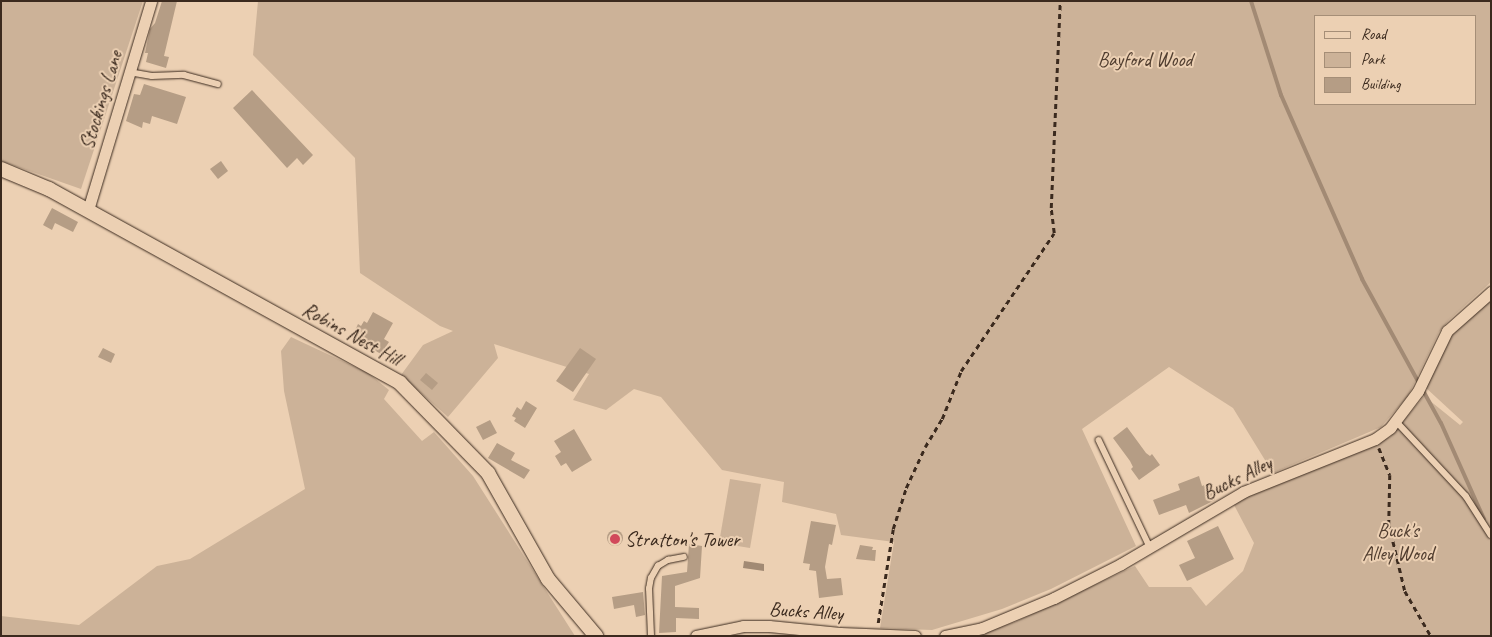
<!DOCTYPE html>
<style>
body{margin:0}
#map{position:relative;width:1492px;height:637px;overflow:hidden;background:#ecd0b3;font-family:Caveat,sans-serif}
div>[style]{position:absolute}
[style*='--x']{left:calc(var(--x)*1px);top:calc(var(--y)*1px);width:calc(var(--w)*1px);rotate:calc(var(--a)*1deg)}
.green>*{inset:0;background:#ccb298}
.water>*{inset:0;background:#a28a74}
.stream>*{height:4px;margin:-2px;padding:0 2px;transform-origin:2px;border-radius:2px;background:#a28a74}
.building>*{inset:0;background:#b59d85}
.round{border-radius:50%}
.path>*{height:2.5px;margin-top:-1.25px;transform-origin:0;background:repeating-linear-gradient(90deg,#3b2a1e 0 5px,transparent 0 9px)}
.roads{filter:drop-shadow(0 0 1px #3b2a1e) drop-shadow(0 0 1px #3b2a1e)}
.service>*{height:5.5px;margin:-2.75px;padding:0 2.75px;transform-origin:2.75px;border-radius:2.75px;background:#ecd0b3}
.minor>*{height:11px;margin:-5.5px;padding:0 5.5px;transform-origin:5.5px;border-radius:5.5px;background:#ecd0b3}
.tertiary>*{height:14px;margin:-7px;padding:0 7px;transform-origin:7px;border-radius:7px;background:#ecd0b3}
.dots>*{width:14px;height:14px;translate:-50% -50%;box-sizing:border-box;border:2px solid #ecd0b3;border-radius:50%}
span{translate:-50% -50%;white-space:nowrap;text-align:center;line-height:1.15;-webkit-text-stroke:4px #ecd0b3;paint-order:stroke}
.park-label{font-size:20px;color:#513e30}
.street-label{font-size:20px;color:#3b2a1e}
.poi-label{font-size:20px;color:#3b2a1e}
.left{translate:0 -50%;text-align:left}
.frame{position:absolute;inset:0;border:2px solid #3b2a1e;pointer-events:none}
.legend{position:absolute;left:1314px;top:15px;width:162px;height:90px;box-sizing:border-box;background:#ecd0b3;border:1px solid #a58e77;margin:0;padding:6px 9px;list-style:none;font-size:15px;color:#3b2a1e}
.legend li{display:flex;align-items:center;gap:10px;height:25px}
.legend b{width:25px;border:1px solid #a58e77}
</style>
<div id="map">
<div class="green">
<i style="clip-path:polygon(1px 1px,143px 1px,81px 189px,1px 161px)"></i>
<i style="clip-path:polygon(evenodd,258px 1px,1491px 1px,1491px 282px,1449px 320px,1439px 332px,1408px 396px,1381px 427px,1273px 473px,1233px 408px,1169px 367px,1082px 429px,1136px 546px,1051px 589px,1002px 609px,932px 630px,880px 628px,894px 542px,841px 535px,836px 514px,782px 502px,784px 482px,722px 470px,661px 397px,634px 389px,606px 410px,573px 400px,589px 374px,494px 344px,498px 358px,448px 417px,401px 375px,423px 345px,453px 331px,440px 326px,360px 273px,355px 158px,253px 55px,258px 1px,1316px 16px,1476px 16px,1476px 104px,1316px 104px,1316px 16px)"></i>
<i style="clip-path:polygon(1491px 298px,1491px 636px,972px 636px,1015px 622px,1135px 566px,1149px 587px,1191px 587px,1206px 606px,1243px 571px,1254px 543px,1233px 503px,1253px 491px,1330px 464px,1390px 437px,1424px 396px,1460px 425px,1463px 422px,1425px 387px,1449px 336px)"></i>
<i style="clip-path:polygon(291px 337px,368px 373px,389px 390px,384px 399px,422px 441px,434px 432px,473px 476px,575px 636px,1px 636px,1px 616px,79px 625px,157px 566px,190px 559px,305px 489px,284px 391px,281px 351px)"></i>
<i style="clip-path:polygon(730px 479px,761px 484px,750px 548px,719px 543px)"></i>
</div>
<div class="water">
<i style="clip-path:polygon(744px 561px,764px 564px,764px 571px,743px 568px)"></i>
</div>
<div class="stream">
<i style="--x:1251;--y:1;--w:99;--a:72.3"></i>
<i style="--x:1281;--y:95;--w:201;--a:66.2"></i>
<i style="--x:1362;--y:279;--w:164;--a:61.3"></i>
<i style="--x:1441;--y:423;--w:105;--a:65.9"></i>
</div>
<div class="building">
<i style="clip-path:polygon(162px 1px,177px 1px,164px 56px,169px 57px,166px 68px,146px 62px,148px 53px,145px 53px,150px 29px,155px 23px)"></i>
<i style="clip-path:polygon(144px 84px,186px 97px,177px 124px,152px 116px,150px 124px,143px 122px,142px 128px,126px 121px,134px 94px,140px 95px)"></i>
<i style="clip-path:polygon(252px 90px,313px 155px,303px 165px,297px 158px,287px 168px,233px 108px)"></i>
<i style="clip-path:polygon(221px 161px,228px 171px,218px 179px,210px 169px)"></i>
<i style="clip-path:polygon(52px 208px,78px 222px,73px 232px,55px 223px,52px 230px,43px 225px)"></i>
<i style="clip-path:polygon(373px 312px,393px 323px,384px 339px,389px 342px,381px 354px,358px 341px,355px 342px,353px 335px,358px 324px,361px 326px,364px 321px,367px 323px)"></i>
<i style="clip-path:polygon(103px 348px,115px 354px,111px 363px,98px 357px)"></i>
<i style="clip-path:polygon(580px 348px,596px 359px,573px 392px,556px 381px)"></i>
<i style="clip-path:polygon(426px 373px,438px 383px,432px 390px,420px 380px)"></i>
<i style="clip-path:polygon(526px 401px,537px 408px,525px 428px,514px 421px,516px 418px,512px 416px,517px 407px,521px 410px)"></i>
<i style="clip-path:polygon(490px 420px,497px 433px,483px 440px,476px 427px)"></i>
<i style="clip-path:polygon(1127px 427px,1146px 453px,1150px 456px,1152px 454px,1160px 465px,1139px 480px,1131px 469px,1133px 467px,1130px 461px,1113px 438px)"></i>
<i style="clip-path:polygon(574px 429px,592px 460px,572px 472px,566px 463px,561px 466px,555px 456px,561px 452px,554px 441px)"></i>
<i style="clip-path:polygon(497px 443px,515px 453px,511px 460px,530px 470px,524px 479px,488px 458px)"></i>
<i style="clip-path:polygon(1199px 476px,1202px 486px,1209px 483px,1215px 500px,1189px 513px,1186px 505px,1159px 515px,1153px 500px,1180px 490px,1178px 484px)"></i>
<i style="clip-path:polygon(811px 521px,836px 525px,832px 545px,829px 544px,825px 567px,827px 579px,841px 578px,843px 595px,819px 598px,816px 571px,809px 570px,810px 564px,803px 563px)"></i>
<i style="clip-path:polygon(1218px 526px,1234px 559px,1187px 581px,1179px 565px,1195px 558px,1187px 541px)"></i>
<i class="round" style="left:607px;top:530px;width:16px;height:16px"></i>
<i style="clip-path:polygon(689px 544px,702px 546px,700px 578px,675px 586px,675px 607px,699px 608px,699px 619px,676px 618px,676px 632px,659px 633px,662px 576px,687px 572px)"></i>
<i style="clip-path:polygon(860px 545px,873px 547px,872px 550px,876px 550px,875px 561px,856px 559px)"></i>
<i style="clip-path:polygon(643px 592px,645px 615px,636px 617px,634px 605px,614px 609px,612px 597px)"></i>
</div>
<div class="path">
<i style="--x:1379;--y:448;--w:29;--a:68"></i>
<i style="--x:1390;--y:475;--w:49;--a:91.2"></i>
<i style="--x:1389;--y:524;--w:69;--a:76.6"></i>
<i style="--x:1405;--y:591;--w:52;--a:60"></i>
<i style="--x:878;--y:623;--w:95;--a:-80.9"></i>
<i style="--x:893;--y:529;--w:43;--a:-72.4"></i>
<i style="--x:906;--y:488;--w:45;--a:-65.1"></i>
<i style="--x:925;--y:447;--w:33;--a:-59"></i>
<i style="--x:942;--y:419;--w:52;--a:-68.4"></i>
<i style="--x:961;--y:371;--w:166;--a:-56"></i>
<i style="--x:1054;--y:233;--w:25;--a:-97"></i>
<i style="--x:1051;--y:208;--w:207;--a:-87.5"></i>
</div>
<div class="roads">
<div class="service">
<i style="--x:129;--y:72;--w:23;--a:10"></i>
<i style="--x:152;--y:76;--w:32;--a:-2"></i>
<i style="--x:184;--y:75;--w:35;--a:15"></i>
<i style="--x:1396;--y:421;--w:103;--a:47"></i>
<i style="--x:1466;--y:496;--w:46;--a:57.3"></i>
<i style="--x:1099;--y:440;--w:119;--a:64.5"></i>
<i style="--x:651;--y:636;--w:47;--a:-92.4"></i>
<i style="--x:649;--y:589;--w:11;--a:-80"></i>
<i style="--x:651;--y:578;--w:14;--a:-60"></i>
<i style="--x:658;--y:566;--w:12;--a:-31"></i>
<i style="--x:668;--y:560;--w:16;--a:-11"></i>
</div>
<div class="minor">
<i style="--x:88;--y:210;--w:218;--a:-73.2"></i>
<i style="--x:696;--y:636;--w:48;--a:-12"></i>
<i style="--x:743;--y:626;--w:26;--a:0"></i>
<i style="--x:769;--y:626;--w:71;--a:5.6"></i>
<i style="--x:840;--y:633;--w:75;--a:2.3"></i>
<i style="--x:945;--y:636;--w:38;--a:-12"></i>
<i style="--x:982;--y:628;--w:78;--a:-22.6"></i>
<i style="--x:1054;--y:598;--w:75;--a:-26.9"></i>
<i style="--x:1121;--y:564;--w:142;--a:-30.5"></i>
<i style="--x:1243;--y:492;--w:142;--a:-21.9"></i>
<i style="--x:1375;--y:439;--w:19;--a:-36"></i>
<i style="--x:1390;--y:428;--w:46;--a:-52.9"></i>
<i style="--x:1418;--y:391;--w:67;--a:-64.2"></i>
<i style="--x:1447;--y:331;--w:59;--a:-41.6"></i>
</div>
<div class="tertiary">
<i style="--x:1;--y:169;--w:52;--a:22.6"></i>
<i style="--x:49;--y:189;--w:401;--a:28.9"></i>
<i style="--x:400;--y:383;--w:126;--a:45.6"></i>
<i style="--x:488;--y:473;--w:122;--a:60.5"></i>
<i style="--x:548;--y:579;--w:75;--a:49.9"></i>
</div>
</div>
<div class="dots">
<i style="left:615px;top:539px;background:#d1495b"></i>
</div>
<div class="park-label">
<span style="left:1145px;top:59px">Bayford Wood</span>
<span style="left:1398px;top:542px">Buck's<br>Alley Wood</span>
</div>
<div class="street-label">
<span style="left:101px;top:100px;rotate:-73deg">Stockings Lane</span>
<span style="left:352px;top:334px;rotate:29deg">Robins Nest Hill</span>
<span style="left:1237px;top:478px;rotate:-26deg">Bucks Alley</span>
<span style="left:806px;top:611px;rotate:4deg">Bucks Alley</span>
</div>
<div class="poi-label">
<span class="left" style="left:625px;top:539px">Stratton's Tower</span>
</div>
<div class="frame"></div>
<ul class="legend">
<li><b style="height:6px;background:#ecd0b3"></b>Road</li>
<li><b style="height:14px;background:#ccb298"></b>Park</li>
<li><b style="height:14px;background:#b59d85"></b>Building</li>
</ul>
</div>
